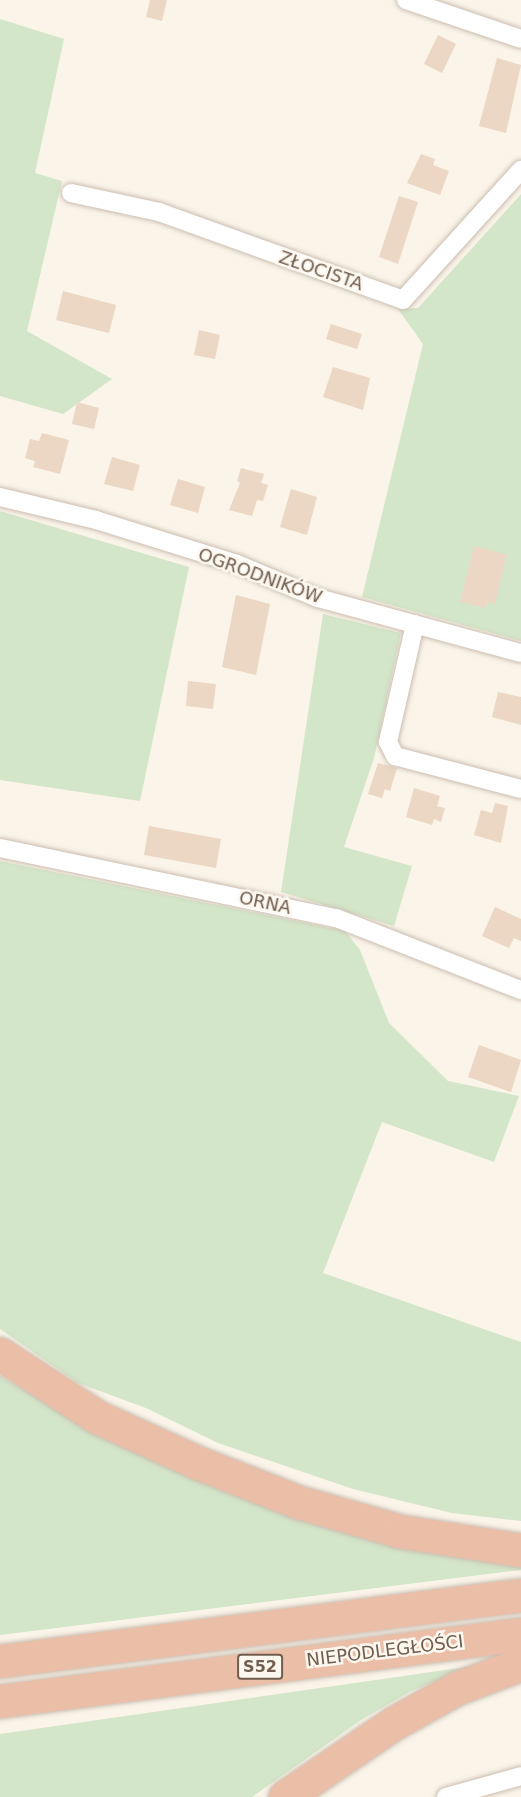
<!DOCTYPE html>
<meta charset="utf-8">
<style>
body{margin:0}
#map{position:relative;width:521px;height:1797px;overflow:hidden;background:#faf4e9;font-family:"DejaVu Sans",sans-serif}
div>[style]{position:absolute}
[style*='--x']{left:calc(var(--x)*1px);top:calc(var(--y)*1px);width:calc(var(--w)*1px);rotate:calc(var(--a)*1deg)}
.green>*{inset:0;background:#d3e6c9}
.building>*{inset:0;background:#ecd6c4}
.roads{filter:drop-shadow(0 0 2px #cbbdb0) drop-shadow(0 0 2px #cbbdb0)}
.street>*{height:18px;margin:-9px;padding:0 9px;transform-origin:9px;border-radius:9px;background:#fff}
.highway>*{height:33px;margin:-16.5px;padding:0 16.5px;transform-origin:16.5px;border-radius:16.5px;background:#ebbea8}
span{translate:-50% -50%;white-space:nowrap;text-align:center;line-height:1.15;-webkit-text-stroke:5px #fdf8ef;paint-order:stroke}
.shield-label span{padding:2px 4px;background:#fdf8ef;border:2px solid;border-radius:4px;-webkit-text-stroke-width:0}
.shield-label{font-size:16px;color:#715e50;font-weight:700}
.street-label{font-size:18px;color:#715e50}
</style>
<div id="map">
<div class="green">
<i style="clip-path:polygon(0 19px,64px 39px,35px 173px,62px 181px,27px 331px,112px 379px,63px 414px,0 396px)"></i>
<i style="clip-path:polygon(521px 194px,521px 641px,362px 597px,423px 344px,398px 309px,418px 308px)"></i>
<i style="clip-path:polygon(0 511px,189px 567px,140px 801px,0 780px)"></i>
<i style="clip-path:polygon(323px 614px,401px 633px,374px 758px,344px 847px,412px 866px,394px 926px,281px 892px)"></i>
<i style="clip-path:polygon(0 861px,345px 931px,360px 950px,389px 1023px,448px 1081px,519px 1096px,494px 1162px,382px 1122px,323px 1273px,521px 1342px,521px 1521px,452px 1513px,353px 1489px,218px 1443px,146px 1408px,78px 1383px,0 1329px)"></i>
<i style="clip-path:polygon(0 1376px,96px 1432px,167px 1467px,270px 1507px,361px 1535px,477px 1560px,521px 1565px,521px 1570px,0 1635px)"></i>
<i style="clip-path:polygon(473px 1666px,411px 1691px,361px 1720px,252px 1797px,0 1797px,0 1734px)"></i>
</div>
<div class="building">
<i style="clip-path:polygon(150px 0,167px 0,162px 21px,146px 17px)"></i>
<i style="clip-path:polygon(438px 35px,456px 44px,442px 73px,424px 64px)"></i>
<i style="clip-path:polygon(497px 58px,521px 65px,506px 133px,479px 126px)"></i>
<i style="clip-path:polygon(421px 154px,435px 159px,433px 165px,449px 171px,440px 195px,407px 183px)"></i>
<i style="clip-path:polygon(399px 196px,418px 202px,398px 264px,379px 257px)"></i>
<i style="clip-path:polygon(63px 291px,116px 305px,109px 333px,56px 320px)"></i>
<i style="clip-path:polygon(331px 324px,362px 334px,357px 349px,326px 339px)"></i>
<i style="clip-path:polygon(199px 330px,220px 335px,215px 359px,194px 355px)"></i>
<i style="clip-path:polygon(333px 367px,370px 378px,363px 410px,323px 397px)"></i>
<i style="clip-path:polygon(77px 402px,99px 408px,94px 429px,72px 424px)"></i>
<i style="clip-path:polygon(42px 433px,69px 440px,60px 474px,33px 467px,35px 461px,25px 458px,30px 439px,39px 441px)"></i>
<i style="clip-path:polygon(112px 457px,140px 465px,133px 491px,104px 484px)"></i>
<i style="clip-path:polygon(241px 468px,264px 474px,261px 483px,268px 485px,263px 501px,257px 500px,252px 516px,229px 510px,240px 483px,237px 481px)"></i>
<i style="clip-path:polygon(178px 479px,205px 487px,198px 513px,170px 505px)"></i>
<i style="clip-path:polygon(291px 489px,317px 497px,307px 535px,280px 527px)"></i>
<i style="clip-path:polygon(474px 546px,507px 555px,495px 604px,487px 602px,485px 608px,460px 602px)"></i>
<i style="clip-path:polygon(236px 595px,270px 604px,256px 675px,222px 667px)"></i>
<i style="clip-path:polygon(188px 681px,216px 684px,213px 709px,186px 706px)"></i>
<i style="clip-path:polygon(498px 692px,521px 697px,521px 725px,492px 717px)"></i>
<i style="clip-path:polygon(378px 763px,397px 768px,390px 791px,385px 789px,382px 798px,368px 794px)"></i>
<i style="clip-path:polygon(414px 788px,440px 796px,437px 806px,445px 808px,441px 822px,434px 819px,432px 825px,406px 817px)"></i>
<i style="clip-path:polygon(495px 803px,508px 806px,501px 843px,474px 835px,481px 810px,492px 813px)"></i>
<i style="clip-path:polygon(149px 826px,221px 839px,216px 868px,144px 855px)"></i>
<i style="clip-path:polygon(495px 907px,521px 919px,521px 941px,514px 938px,509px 948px,482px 936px)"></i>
<i style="clip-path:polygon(479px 1045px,521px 1060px,511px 1092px,468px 1077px)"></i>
</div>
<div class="roads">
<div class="street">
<i style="--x:406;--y:0;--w:121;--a:18.7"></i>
<i style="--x:71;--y:193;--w:90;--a:12.2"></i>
<i style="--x:159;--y:212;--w:259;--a:19.8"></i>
<i style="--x:403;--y:300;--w:176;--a:-47.8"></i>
<i style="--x:0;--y:497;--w:99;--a:13.5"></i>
<i style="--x:96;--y:520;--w:148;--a:17.3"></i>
<i style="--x:237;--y:564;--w:88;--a:22.8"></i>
<i style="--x:318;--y:598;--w:210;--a:15.2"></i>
<i style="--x:415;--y:624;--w:121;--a:102.9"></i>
<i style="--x:388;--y:742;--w:16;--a:63"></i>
<i style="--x:395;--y:756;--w:130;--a:14.7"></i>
<i style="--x:0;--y:848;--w:343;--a:11.8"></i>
<i style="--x:336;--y:918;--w:199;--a:21.3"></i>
<i style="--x:446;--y:1797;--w:78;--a:-15.6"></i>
</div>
<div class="highway">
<i style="--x:0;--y:1354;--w:116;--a:33"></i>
<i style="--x:97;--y:1417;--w:109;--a:24.4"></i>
<i style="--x:196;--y:1462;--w:110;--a:21.4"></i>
<i style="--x:298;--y:1502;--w:105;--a:16"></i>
<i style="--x:399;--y:1531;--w:123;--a:8.9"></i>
<i style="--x:0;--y:1661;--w:525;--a:-7.22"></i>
<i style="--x:0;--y:1701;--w:525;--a:-7.33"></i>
<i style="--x:285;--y:1797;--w:132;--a:-34.2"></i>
<i style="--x:394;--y:1723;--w:72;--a:-29.1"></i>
<i style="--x:457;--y:1688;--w:68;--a:-20.6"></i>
</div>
</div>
<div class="shield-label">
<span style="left:260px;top:1667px">S52</span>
</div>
<div class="street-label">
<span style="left:321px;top:271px;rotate:19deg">ZŁOCISTA</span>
<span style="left:260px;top:576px;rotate:20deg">OGRODNIKÓW</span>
<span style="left:265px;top:903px;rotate:12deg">ORNA</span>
<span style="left:385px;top:1651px;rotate:-7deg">NIEPODLEGŁOŚCI</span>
</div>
</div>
